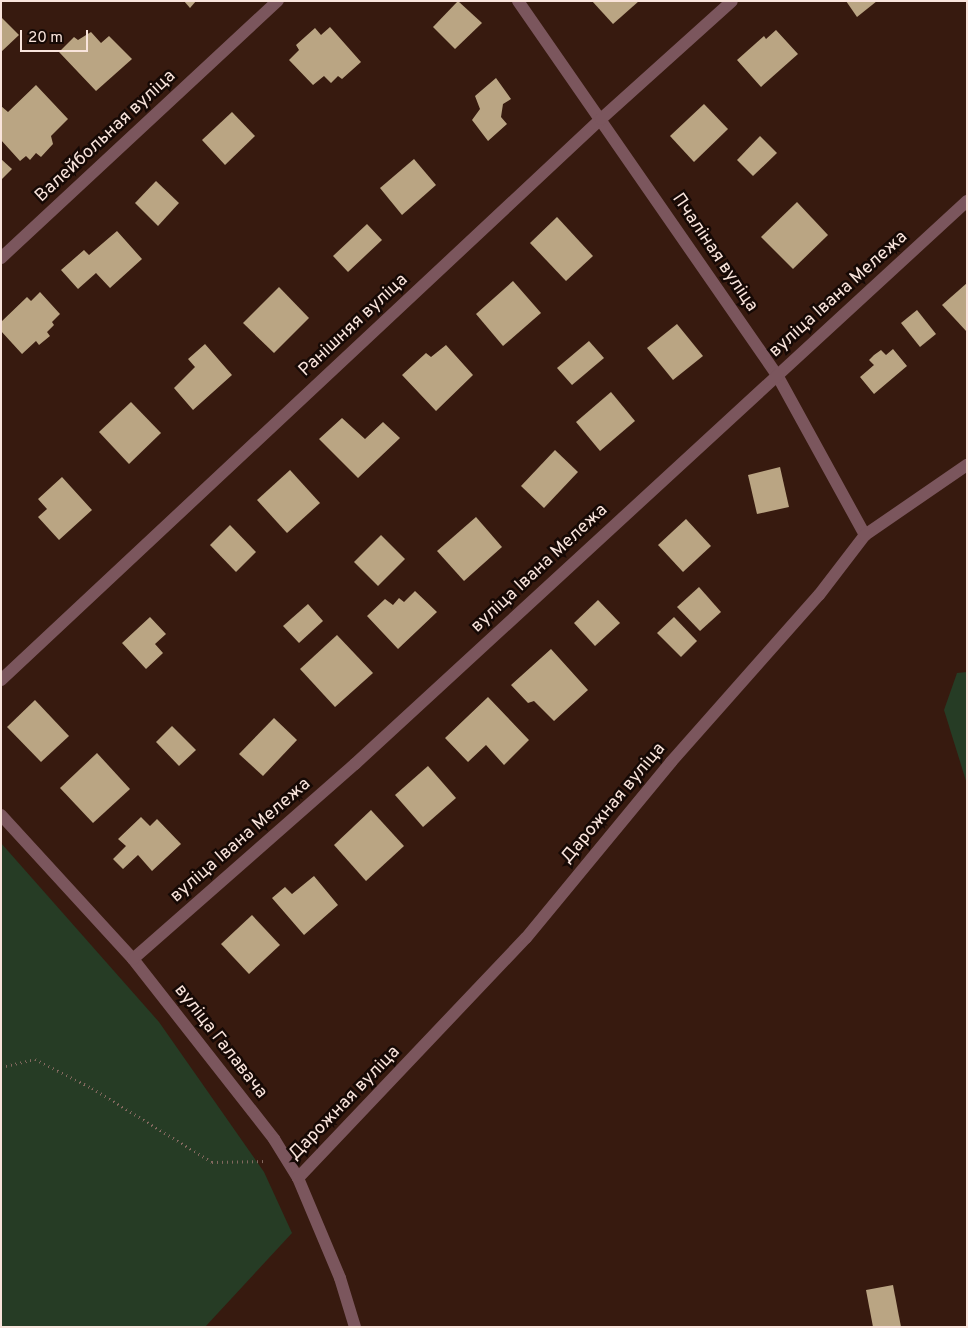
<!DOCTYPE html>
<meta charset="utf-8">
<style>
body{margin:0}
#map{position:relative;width:968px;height:1328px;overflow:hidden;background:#371a0f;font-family:Overpass,sans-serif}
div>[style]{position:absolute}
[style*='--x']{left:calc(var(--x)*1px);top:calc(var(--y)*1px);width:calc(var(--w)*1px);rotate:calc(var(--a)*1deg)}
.green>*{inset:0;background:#263c25}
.building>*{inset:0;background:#baa583}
.path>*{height:3px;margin-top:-1.5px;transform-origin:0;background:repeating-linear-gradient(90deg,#83695f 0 1px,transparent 0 5px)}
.street>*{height:12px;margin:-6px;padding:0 6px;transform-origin:6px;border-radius:6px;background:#7b565d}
span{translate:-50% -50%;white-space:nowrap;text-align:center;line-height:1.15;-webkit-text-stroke:5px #160905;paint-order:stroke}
.street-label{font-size:18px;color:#f9e4dc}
.frame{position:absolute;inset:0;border:2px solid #f9e4dc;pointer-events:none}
.scale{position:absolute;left:20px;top:30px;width:68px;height:22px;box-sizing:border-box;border:2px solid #f9e4dc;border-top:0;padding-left:6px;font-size:15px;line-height:18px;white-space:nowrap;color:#f9e4dc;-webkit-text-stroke:4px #160905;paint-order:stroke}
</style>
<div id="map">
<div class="green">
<i style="clip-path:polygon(967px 672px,967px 784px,944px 710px,957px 673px)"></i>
<i style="clip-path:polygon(1px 843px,159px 1022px,264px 1172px,292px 1233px,205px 1327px,1px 1327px)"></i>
</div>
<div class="building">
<i style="clip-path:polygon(184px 1px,196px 1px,190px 8px)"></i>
<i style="clip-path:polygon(458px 1px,482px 23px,455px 49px,433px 27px)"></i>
<i style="clip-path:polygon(592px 1px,639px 1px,613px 24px)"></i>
<i style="clip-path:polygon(846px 1px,877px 1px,857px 17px)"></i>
<i style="clip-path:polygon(1px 17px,19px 35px,1px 52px)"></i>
<i style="clip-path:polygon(330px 27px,361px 62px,342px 79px,338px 76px,331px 83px,324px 76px,313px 85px,289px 60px,299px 50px,296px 45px,315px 28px,321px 35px)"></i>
<i style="clip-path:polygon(776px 30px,798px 54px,761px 87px,737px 60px,764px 36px,766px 39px)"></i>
<i style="clip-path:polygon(91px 32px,101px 43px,109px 36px,132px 59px,96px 91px,59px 52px,74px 37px,78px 40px)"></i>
<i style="clip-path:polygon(496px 78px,511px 99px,503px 104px,501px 117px,507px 124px,488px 141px,472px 120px,480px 109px,475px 96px)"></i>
<i style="clip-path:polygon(36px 85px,68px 119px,51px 136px,53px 144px,41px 157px,36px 153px,30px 160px,26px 156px,20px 161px,1px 140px,1px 106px,8px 112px)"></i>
<i style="clip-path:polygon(704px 104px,728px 129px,694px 162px,670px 136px)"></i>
<i style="clip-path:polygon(232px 112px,255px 136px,225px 165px,202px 140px)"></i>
<i style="clip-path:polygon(760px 136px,777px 153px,753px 176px,737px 160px)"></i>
<i style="clip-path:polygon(1px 159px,12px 169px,1px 180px)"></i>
<i style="clip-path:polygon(414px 159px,436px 185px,402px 215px,380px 188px)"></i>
<i style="clip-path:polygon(156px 181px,179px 203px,158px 226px,135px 203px)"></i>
<i style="clip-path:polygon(797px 202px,828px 235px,793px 269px,761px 237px)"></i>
<i style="clip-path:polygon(557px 217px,593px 256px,566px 281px,530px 243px)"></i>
<i style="clip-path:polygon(367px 224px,382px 240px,348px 272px,333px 256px)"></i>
<i style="clip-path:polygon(117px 231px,142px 259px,110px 288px,96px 273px,78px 289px,61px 270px,84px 250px,89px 255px)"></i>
<i style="clip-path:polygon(513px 281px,541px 313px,503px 346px,476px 314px)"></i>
<i style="clip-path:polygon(967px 283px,967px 332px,942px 305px)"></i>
<i style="clip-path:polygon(279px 287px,309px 318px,274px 353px,243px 323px)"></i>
<i style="clip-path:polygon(40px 292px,60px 314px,52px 322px,54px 325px,47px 332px,50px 336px,39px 345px,36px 341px,22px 354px,1px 331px,1px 322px,27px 297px,31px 301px)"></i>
<i style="clip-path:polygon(917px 310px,936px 334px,920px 347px,901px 323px)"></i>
<i style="clip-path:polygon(677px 324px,703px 356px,673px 380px,647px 348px)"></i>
<i style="clip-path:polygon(589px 341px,604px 358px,572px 385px,557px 368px)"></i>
<i style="clip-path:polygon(205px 344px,232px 375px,193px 410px,174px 388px,195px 367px,188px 359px)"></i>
<i style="clip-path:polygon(446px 345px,473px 375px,436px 411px,402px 375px,426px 353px,431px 357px)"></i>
<i style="clip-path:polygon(893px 349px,907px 366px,874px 394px,860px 377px,874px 365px,869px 360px,874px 355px,881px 350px,886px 355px)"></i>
<i style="clip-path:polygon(611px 392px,635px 421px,600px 451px,576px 422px)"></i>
<i style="clip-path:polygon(131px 402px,161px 433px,129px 464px,99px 432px)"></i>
<i style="clip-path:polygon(342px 418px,365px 439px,383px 422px,400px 438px,358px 478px,319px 439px)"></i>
<i style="clip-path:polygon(555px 450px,578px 472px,544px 508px,521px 486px)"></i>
<i style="clip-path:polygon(780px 467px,789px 507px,757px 514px,748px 475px)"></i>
<i style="clip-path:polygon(290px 470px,320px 503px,287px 533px,257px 500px)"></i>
<i style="clip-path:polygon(62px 477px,92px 510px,59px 540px,38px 517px,47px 509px,38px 499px)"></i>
<i style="clip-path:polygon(476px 517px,502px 547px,464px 581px,437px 551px)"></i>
<i style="clip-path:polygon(686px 519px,711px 546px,683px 572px,658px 545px)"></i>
<i style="clip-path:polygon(230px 525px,256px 552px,236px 572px,210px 545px)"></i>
<i style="clip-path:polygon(381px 535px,405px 559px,378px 586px,354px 562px)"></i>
<i style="clip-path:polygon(699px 587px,721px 612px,700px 631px,677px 607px)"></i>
<i style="clip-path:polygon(415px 591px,437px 612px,398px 649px,367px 616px,385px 599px,393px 605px,399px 598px,404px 602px)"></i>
<i style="clip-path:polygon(598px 600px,620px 623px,595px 646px,574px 623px)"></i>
<i style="clip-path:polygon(308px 604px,323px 621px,299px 643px,283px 626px)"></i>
<i style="clip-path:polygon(150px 617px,166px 634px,155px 644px,163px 653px,146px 669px,122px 643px)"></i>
<i style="clip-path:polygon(674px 617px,697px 641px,681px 657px,657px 633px)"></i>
<i style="clip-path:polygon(337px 635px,373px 673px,335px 707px,300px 669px)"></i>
<i style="clip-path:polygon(551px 649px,588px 690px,554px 721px,534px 701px,528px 703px,511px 685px)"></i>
<i style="clip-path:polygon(488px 697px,529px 740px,504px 765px,486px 745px,468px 762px,445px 738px)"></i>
<i style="clip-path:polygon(35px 700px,69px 736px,41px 762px,7px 727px)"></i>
<i style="clip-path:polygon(274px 718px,297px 740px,263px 776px,239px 754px)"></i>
<i style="clip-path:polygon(172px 726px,196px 750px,179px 766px,156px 742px)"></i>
<i style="clip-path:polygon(97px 753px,130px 789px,93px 823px,60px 788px)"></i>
<i style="clip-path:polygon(428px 766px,456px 798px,423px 827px,395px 795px)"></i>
<i style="clip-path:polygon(371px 810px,404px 846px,366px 881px,334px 845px)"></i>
<i style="clip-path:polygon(141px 817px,150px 826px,157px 819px,181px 844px,152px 871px,138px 855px,123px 869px,113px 859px,126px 846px,118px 839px)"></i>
<i style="clip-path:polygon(314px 876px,338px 905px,304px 935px,272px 898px,285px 887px,292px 894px)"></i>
<i style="clip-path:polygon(252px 915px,280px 945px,249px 974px,221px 944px)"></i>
<i style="clip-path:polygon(893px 1285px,901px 1327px,873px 1327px,866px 1290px)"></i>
</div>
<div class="path">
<i style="--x:1;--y:1067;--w:35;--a:-13"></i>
<i style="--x:35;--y:1059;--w:64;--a:27"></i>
<i style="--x:92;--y:1088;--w:141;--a:31.7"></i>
<i style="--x:212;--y:1162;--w:54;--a:-1.1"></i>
</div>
<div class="street">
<i style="--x:518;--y:1;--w:455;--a:55.3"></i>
<i style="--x:777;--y:375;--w:183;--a:61.2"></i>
<i style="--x:1;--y:258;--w:378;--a:-42.9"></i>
<i style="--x:1;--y:680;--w:821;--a:-43.08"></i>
<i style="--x:601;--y:119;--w:176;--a:-42"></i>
<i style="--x:1;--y:815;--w:195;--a:47.5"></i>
<i style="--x:133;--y:959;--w:229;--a:51.9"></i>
<i style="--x:274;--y:1139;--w:46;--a:58.4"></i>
<i style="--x:298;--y:1178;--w:108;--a:67.2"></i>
<i style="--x:340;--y:1278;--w:51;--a:73"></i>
<i style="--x:133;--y:959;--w:295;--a:-41.3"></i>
<i style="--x:355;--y:764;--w:832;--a:-42.61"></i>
<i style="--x:298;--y:1178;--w:331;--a:-46.5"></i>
<i style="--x:526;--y:938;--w:228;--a:-50.5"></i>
<i style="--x:671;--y:762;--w:223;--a:-48.5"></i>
<i style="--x:819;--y:595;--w:76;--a:-52.5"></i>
<i style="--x:865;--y:535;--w:124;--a:-34.5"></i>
</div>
<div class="street-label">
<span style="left:106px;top:137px;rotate:-43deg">Валейбольная вуліца</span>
<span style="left:714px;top:253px;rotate:56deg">Пчаліная вуліца</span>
<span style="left:839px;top:295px;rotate:-42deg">вуліца Івана Мележа</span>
<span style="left:354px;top:326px;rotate:-43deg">Ранішняя вуліца</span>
<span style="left:540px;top:569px;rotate:-43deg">вуліца Івана Мележа</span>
<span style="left:614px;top:804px;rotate:-50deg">Дарожная вуліца</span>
<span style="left:241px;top:841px;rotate:-41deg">вуліца Івана Мележа</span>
<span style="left:220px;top:1042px;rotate:52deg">вуліца Галавача</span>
<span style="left:345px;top:1104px;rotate:-46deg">Дарожная вуліца</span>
</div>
<div class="frame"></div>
<div class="scale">20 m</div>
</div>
